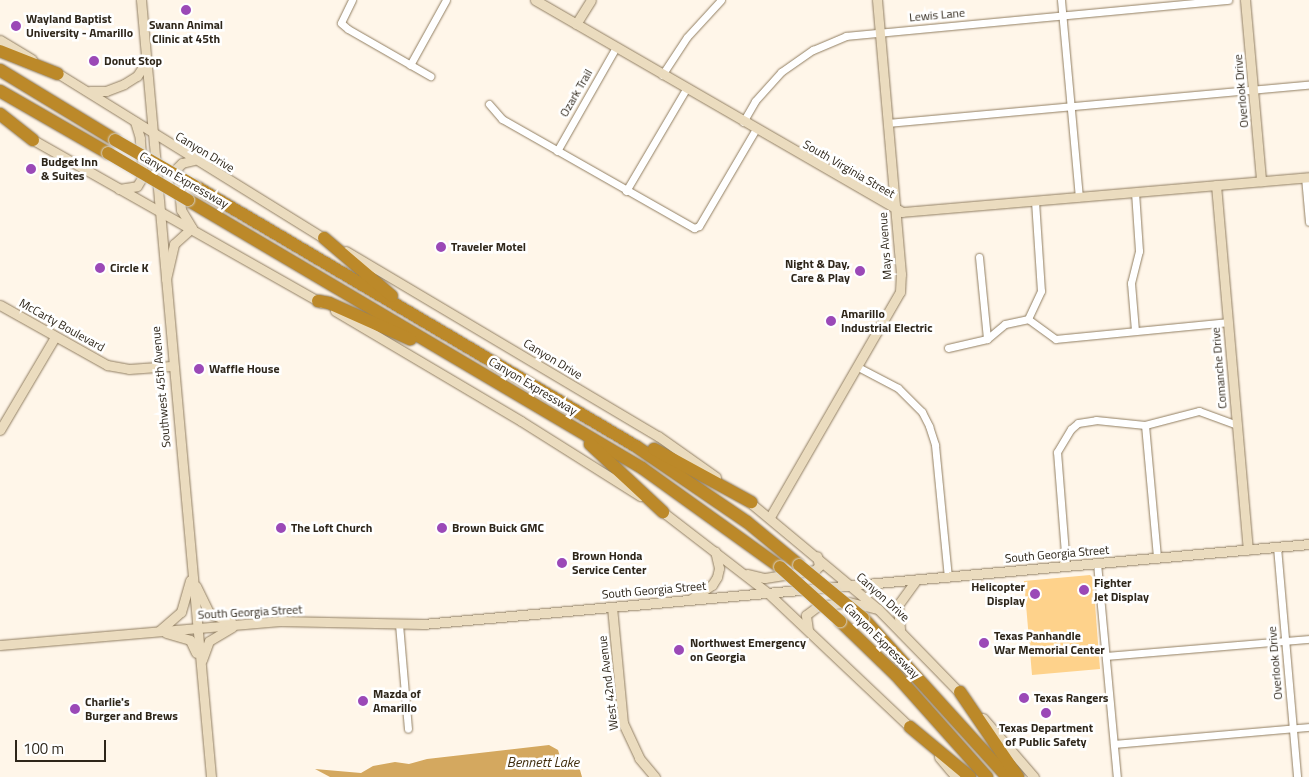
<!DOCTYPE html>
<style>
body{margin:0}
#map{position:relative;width:1309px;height:777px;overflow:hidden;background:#fff6e9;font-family:"Titillium Web",sans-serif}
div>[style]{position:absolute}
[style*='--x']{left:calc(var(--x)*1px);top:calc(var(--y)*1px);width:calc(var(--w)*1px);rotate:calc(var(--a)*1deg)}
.green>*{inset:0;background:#fed28b}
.water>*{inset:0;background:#d4a85f}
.roads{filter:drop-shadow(0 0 1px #917e61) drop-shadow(0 0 1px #917e61)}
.street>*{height:7px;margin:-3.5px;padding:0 3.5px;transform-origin:3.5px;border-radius:3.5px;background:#fff}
.secondary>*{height:9px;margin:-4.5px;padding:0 4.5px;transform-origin:4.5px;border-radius:4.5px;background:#ebdcbf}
.highway>*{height:12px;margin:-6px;padding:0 6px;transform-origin:6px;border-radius:6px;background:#bc8929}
.bridges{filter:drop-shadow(0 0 1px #d9d8d6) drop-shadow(0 0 1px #d9d8d6)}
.highway-bridge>*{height:12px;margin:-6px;padding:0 6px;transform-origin:6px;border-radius:6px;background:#bc8929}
.dots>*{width:14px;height:14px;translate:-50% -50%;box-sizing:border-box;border:2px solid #fff;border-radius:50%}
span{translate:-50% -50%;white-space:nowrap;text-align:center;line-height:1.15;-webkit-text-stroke:5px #fff;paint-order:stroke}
.street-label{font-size:12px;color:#2e261a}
.poi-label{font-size:12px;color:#2e261a;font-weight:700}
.left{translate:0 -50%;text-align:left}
.right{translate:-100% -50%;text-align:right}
.water-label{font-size:14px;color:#412e0e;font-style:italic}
.scale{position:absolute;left:15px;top:740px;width:91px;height:22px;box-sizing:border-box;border:2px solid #2e261a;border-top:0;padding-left:6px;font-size:15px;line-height:18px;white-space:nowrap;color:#2e261a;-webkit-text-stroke:4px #fff;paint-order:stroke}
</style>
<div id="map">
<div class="green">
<i style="clip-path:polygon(1090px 575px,1093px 578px,1100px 669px,1032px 675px,1024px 581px)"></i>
</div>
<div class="water">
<i style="clip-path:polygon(549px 745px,558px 750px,561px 760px,580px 770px,582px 777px,330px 777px,315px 769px,361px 773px,373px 766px,395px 762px,409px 764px,427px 759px)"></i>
</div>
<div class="roads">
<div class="street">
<i style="--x:352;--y:0;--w:25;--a:116"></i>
<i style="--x:341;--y:23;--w:9;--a:41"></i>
<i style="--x:348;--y:29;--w:95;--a:29.8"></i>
<i style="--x:1061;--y:0;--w:198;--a:84.8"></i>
<i style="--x:410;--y:65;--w:74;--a:-61"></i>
<i style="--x:662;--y:75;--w:45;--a:-56.7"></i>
<i style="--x:687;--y:37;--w:50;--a:-47.4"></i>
<i style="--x:489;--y:104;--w:20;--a:49"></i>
<i style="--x:502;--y:119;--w:221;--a:29.6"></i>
<i style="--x:694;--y:228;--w:5;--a:-22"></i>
<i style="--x:699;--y:226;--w:113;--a:-59.6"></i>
<i style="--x:743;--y:122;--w:24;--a:-60"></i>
<i style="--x:755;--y:101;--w:39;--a:-48"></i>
<i style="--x:781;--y:72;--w:39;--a:-35"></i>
<i style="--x:813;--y:50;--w:36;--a:-23"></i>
<i style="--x:846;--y:36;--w:384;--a:-5.4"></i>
<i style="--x:888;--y:123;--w:423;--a:-5.2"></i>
<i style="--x:557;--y:151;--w:120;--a:-60.4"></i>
<i style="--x:1305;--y:177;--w:45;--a:84.9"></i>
<i style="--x:626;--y:191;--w:118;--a:-59.5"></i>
<i style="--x:1135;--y:192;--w:59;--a:86.1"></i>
<i style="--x:1139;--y:251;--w:33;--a:104"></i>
<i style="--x:1131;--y:283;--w:48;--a:85.2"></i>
<i style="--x:1035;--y:201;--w:90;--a:86.2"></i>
<i style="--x:1041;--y:291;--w:31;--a:115"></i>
<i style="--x:1028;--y:319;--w:34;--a:36"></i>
<i style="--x:1056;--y:339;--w:173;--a:-5.6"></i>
<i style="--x:979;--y:257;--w:82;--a:84.4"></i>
<i style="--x:948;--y:348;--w:40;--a:-13"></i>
<i style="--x:987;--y:339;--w:23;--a:-40"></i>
<i style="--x:1005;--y:324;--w:24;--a:-12"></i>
<i style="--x:858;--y:367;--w:45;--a:27.7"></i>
<i style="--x:898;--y:388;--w:34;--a:45"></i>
<i style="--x:922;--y:412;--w:16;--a:63"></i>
<i style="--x:929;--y:426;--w:20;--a:72"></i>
<i style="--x:935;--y:445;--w:133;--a:84.4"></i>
<i style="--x:1145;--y:425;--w:134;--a:84.8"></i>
<i style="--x:1277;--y:547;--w:231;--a:85"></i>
<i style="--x:1097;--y:563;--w:215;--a:84.7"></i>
<i style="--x:1066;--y:566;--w:114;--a:-94.5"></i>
<i style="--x:1057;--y:452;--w:27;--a:-59"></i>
<i style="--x:1071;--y:429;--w:9;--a:-41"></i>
<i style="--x:1078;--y:423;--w:18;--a:-9"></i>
<i style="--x:1096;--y:420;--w:49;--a:5.8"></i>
<i style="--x:1145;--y:425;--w:56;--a:-14.5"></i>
<i style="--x:1199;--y:411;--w:40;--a:20.2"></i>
<i style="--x:399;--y:624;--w:105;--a:85.1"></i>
<i style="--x:1106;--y:656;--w:204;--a:-4.8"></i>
<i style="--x:1114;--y:744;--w:196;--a:-5"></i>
</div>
<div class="secondary">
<i style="--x:141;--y:0;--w:780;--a:84.85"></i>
<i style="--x:535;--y:0;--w:424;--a:30"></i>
<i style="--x:902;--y:212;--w:409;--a:-4.9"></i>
<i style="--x:1245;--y:0;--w:182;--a:84.9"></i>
<i style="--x:576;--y:24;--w:28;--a:-58"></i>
<i style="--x:0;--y:40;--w:37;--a:31"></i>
<i style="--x:54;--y:71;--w:322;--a:31.8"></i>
<i style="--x:90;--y:91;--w:16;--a:0"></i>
<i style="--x:106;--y:91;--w:19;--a:-21"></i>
<i style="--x:124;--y:84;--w:15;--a:-32"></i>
<i style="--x:137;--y:76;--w:17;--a:-57"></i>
<i style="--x:28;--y:137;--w:337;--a:29.5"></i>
<i style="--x:1216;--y:185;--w:366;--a:85"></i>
<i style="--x:119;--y:189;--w:18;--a:-9"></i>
<i style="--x:137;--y:186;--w:12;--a:-59"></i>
<i style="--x:143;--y:176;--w:38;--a:-95"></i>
<i style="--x:140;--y:138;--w:17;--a:-107"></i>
<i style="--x:346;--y:251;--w:363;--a:30.7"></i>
<i style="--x:658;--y:436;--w:71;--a:35.3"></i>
<i style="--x:166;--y:279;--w:36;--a:-77"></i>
<i style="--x:174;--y:244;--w:24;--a:-42"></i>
<i style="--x:192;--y:228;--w:21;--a:-121"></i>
<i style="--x:181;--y:210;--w:42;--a:-95.4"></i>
<i style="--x:177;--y:168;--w:7;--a:-45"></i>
<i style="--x:182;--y:163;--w:12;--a:-14"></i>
<i style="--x:0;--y:305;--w:123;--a:29.3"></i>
<i style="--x:107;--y:365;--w:22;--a:10"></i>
<i style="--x:129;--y:369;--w:42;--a:-4.1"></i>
<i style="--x:335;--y:311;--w:216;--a:30.6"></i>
<i style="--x:521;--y:421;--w:141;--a:32.2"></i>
<i style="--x:0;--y:430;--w:108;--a:-59.4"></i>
<i style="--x:747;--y:500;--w:170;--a:39.8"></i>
<i style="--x:878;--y:609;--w:122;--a:45.7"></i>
<i style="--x:659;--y:509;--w:138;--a:37.6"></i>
<i style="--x:768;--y:593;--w:199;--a:43.4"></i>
<i style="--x:770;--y:517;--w:260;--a:-60"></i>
<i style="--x:900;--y:292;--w:18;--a:-87"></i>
<i style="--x:901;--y:274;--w:275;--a:-95"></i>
<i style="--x:747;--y:574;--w:18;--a:13"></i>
<i style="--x:765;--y:578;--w:51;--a:-9.1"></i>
<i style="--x:815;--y:570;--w:6;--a:-45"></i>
<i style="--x:819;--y:566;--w:10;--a:-101"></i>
<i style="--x:196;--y:586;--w:30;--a:64"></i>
<i style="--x:209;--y:613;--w:24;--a:22"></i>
<i style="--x:691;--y:599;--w:25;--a:-34"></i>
<i style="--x:712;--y:585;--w:9;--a:-58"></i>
<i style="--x:717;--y:577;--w:9;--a:-77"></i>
<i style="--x:719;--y:568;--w:17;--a:-103"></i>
<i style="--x:612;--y:607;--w:117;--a:84.6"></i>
<i style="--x:623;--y:723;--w:38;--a:65"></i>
<i style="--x:639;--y:758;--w:25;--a:50"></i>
<i style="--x:900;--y:629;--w:24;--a:-95"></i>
<i style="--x:898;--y:605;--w:32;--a:-54"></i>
<i style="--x:808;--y:630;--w:15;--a:-98"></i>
<i style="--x:806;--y:615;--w:15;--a:-37"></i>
<i style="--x:818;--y:606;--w:31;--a:-7"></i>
<i style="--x:849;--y:602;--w:30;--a:14"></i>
<i style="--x:159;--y:631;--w:29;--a:-41"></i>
<i style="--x:181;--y:612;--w:33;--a:-74"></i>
<i style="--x:166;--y:633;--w:25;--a:16"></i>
<i style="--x:190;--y:640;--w:14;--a:65"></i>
<i style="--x:0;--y:645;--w:281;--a:-4.9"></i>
<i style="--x:280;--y:621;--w:143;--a:1.2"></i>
<i style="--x:423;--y:624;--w:890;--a:-5.16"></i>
<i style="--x:202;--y:660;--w:20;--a:-70"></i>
<i style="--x:209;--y:641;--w:27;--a:-31"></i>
<i style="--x:983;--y:718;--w:78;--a:49.2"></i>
<i style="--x:939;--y:757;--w:26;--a:50"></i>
</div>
<div class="highway">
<i style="--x:0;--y:51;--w:62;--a:21.6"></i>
<i style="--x:0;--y:70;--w:135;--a:31.3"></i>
<i style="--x:0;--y:91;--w:125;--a:29.9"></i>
<i style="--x:0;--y:114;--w:42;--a:38.2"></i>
<i style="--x:195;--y:186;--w:513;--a:30.56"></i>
<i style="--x:637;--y:447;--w:133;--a:34.3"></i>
<i style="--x:747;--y:522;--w:67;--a:39.6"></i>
<i style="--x:188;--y:200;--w:527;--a:30.55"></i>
<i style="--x:642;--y:468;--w:170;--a:35.7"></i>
<i style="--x:324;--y:238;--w:89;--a:40.5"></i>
<i style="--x:318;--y:301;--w:11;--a:10"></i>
<i style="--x:329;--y:303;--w:89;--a:24"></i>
<i style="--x:590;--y:444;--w:100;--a:43"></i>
<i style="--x:654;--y:449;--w:111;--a:28.7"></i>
<i style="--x:863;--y:618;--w:215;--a:47.8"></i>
<i style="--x:840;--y:621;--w:78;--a:44"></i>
<i style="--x:896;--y:675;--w:137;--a:48.3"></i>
<i style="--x:960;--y:692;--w:103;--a:55.7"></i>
<i style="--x:910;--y:727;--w:78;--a:39.8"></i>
</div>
</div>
<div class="bridges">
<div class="highway-bridge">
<i style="--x:115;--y:140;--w:92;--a:29.9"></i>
<i style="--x:108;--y:153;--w:93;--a:30.4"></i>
<i style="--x:799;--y:565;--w:83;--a:39.6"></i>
<i style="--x:780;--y:567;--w:81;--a:42"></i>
</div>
</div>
<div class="dots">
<i style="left:186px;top:10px;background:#9b49b7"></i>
<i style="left:16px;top:26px;background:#9b49b7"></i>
<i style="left:94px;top:61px;background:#9b49b7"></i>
<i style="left:31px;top:169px;background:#9b49b7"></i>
<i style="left:441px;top:247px;background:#9b49b7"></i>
<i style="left:100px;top:268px;background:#9b49b7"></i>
<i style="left:860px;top:271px;background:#9b49b7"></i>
<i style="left:831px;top:321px;background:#9b49b7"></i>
<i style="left:199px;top:369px;background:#9b49b7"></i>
<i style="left:281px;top:528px;background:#9b49b7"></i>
<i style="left:442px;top:528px;background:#9b49b7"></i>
<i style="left:562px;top:563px;background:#9b49b7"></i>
<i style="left:1084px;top:590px;background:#9b49b7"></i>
<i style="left:1035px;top:594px;background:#9b49b7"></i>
<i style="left:984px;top:643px;background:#9b49b7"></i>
<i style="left:679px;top:650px;background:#9b49b7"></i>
<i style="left:1024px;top:698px;background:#9b49b7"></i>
<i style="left:363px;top:701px;background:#9b49b7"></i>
<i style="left:75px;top:709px;background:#9b49b7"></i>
<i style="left:1046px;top:713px;background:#9b49b7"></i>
</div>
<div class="street-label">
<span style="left:937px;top:15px;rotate:-5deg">Lewis Lane</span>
<span style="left:1241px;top:91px;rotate:-95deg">Overlook Drive</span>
<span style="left:576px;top:93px;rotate:-60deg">Ozark Trail</span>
<span style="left:205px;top:152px;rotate:31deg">Canyon Drive</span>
<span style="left:849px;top:169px;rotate:30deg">South Virginia Street</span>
<span style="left:184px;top:180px;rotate:30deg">Canyon Expressway</span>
<span style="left:885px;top:246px;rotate:-94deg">Mays Avenue</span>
<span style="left:62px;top:325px;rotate:29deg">McCarty Boulevard</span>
<span style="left:553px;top:359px;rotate:31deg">Canyon Drive</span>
<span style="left:1219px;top:368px;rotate:-95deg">Comanche Drive</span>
<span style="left:533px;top:386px;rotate:31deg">Canyon Expressway</span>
<span style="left:161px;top:387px;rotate:-95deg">Southwest 45th Avenue</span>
<span style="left:1057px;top:554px;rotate:-5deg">South Georgia Street</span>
<span style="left:654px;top:590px;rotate:-5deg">South Georgia Street</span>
<span style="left:883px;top:597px;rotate:42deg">Canyon Drive</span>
<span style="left:250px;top:612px;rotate:-3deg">South Georgia Street</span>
<span style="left:882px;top:641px;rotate:45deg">Canyon Expressway</span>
<span style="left:1275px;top:663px;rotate:-95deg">Overlook Drive</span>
<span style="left:608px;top:683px;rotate:-97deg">West 42nd Avenue</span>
</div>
<div class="poi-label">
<span class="left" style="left:26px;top:26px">Wayland Baptist<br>University - Amarillo</span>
<span style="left:186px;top:32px">Swann Animal<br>Clinic at 45th</span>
<span class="left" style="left:104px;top:61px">Donut Stop</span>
<span class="left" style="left:41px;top:169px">Budget Inn<br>&amp; Suites</span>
<span class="left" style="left:451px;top:247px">Traveler Motel</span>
<span class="right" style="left:850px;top:271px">Night &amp; Day,<br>Care &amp; Play</span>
<span class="left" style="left:110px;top:268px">Circle K</span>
<span class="left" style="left:841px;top:321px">Amarillo<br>Industrial Electric</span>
<span class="left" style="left:209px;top:369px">Waffle House</span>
<span class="left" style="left:291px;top:528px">The Loft Church</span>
<span class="left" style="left:452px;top:528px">Brown Buick GMC</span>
<span class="left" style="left:572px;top:563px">Brown Honda<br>Service Center</span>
<span class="left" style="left:1094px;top:590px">Fighter<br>Jet Display</span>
<span class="right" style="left:1025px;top:594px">Helicopter<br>Display</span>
<span class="left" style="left:994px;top:643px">Texas Panhandle<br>War Memorial Center</span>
<span class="left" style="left:690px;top:650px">Northwest Emergency<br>on Georgia</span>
<span class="left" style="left:373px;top:701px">Mazda of<br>Amarillo</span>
<span class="left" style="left:1034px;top:698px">Texas Rangers</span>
<span class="left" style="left:85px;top:709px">Charlie's<br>Burger and Brews</span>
<span style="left:1046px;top:735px">Texas Department<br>of Public Safety</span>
</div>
<div class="water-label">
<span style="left:543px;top:762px">Bennett Lake</span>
</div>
<div class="scale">100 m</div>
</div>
